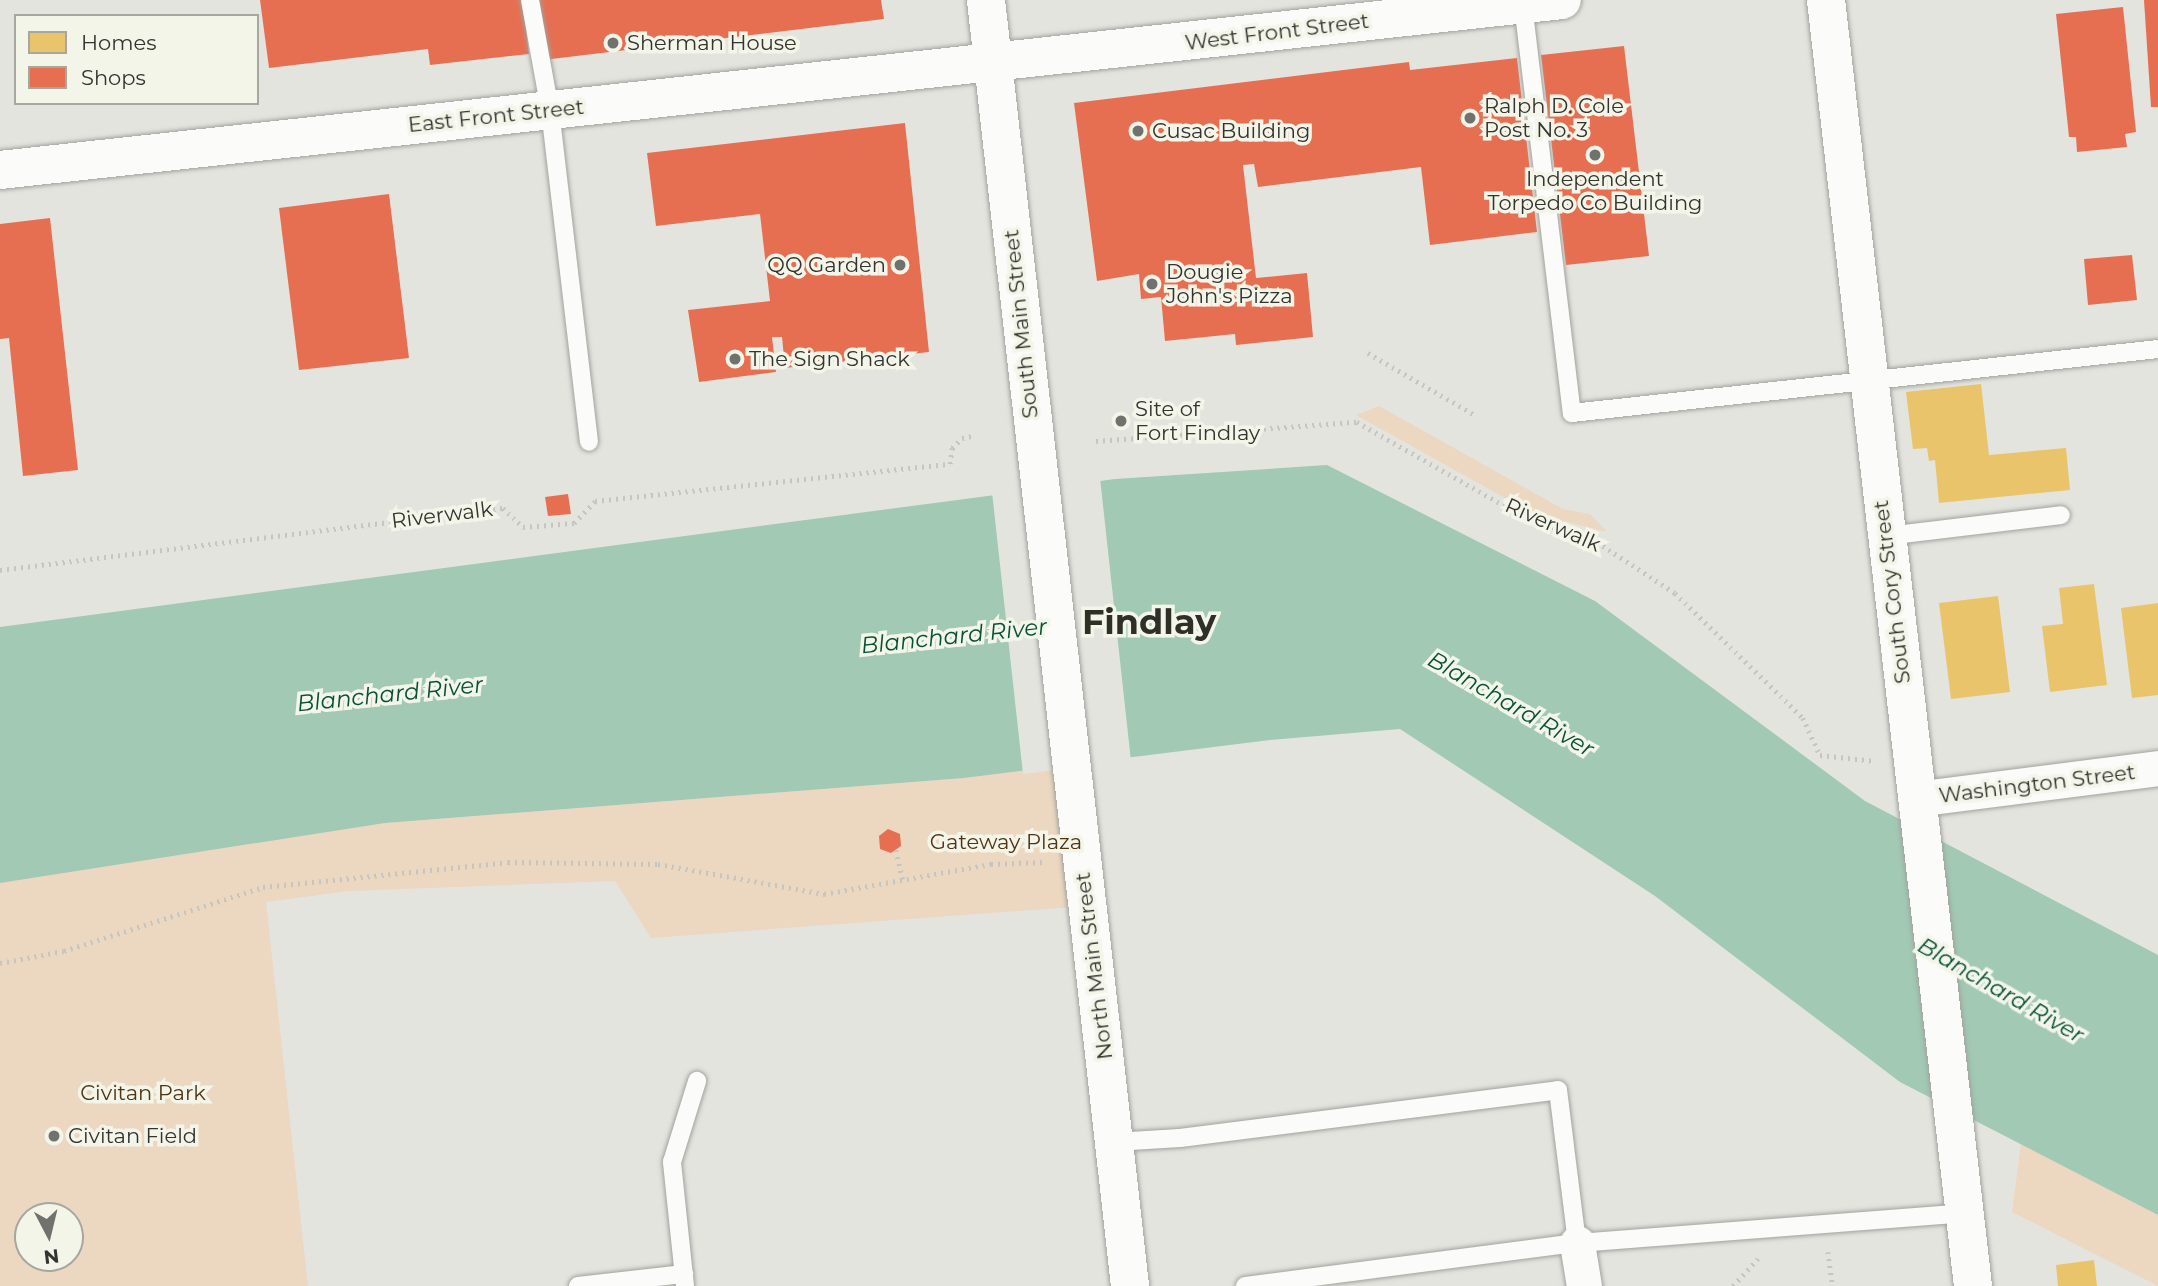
<!DOCTYPE html>
<style>
body{margin:0}
#map{position:relative;width:2158px;height:1286px;overflow:hidden;background:#e4e4df;font-family:Montserrat,sans-serif}
div>[style]{position:absolute}
[style*='--x']{left:calc(var(--x)*1px);top:calc(var(--y)*1px);width:calc(var(--w)*1px);rotate:calc(var(--a)*1deg)}
.green>*{inset:0;background:#ecd7c1}
.water>*{inset:0;background:#a1c9b3}
.pier>*{inset:0;background:#e4e4df}
.homes>*{inset:0;background:#e9c46a}
.shops>*{inset:0;background:#e76f51}
.path>*{height:4.5px;margin-top:-2.25px;transform-origin:0;background:repeating-linear-gradient(90deg,#c5c5c2 0 2px,transparent 0 7px)}
.roads{filter:drop-shadow(0 0 2px #a2a29e) drop-shadow(0 0 2px #a2a29e)}
.lane>*{height:18px;margin:-9px;padding:0 9px;transform-origin:9px;border-radius:9px;background:#fbfbfa}
.street>*{height:35px;margin:-17.5px;padding:0 17.5px;transform-origin:17.5px;border-radius:17.5px;background:#fbfbfa}
.secondary>*{height:38px;margin:-19px;padding:0 19px;transform-origin:19px;border-radius:19px;background:#fbfbfa}
.highway>*{height:38px;margin:-19px;padding:0 19px;transform-origin:19px;border-radius:19px;background:#fbfbfa}
.dots>*{width:19px;height:19px;translate:-50% -50%;box-sizing:border-box;border:4px solid #f3f5e9;border-radius:50%}
span{translate:-50% -50%;white-space:nowrap;text-align:center;line-height:1.15;-webkit-text-stroke:7px #f3f5e9;paint-order:stroke}
.street-label{font-size:21px;color:#33332f}
.poi-label{font-size:21px;color:#33332f}
.left{translate:0 -50%;text-align:left}
.right{translate:-100% -50%;text-align:right}
.park-label{font-size:21px;color:#513414}
.water-label{font-size:23px;color:#075236;font-style:italic}
.town-label{font-size:35px;color:#2e3027;font-weight:700}
.legend{position:absolute;left:14px;top:14px;width:245px;height:91px;box-sizing:border-box;background:#f3f5e9;border:2px solid #a6a79f;margin:0;padding:9px 12px;list-style:none;font-size:21px;color:#33332f}
.legend li{display:flex;align-items:center;gap:14px;height:35px}
.legend b{width:35px;border:2px solid #a6a79f}
.north{position:absolute;left:14px;top:1202px;width:70px;height:70px;box-sizing:border-box;background:#f3f5e9;border:2px solid #a6a79f;border-radius:50%;rotate:173deg;font-size:19px;font-weight:700;line-height:28px;text-align:center;color:#33332f}
.north::after{content:'';display:block;margin:auto;width:24px;height:32px;background:#71716d;clip-path:polygon(50% 0,100% 100%,50% 72%,0 100%)}
</style>
<div id="map">
<div class="green">
<i style="clip-path:polygon(1379px 406px,1563px 509px,1590px 514px,1607px 532px,1532px 513px,1356px 415px)"></i>
<i style="clip-path:polygon(evenodd,1059px 766px,1087px 906px,651px 938px,615px 881px,349px 891px,266px 902px,308px 1286px,0 1286px,0 883px,385px 823px,964px 778px,1059px 766px,28px 1216px,70px 1216px,70px 1258px,28px 1258px,28px 1216px)"></i>
<i style="clip-path:polygon(2021px 1144px,2158px 1215px,2158px 1286px,2012px 1212px)"></i>
</div>
<div class="water">
<i style="clip-path:polygon(1327px 465px,1595px 601px,1865px 801px,2158px 955px,2158px 1215px,1900px 1082px,1655px 896px,1400px 729px,1270px 740px,964px 778px,385px 823px,0 883px,0 627px,1115px 479px)"></i>
</div>
<div class="pier">
<i style="clip-path:polygon(1100px 478px,1131px 761px,1023px 774px,992px 492px)"></i>
</div>
<div class="homes">
<i style="clip-path:polygon(1981px 384px,1989px 455px,2066px 448px,2070px 490px,1939px 503px,1935px 460px,1929px 461px,1927px 448px,1913px 449px,1906px 392px)"></i>
<i style="clip-path:polygon(2094px 584px,2107px 685px,2050px 692px,2042px 626px,2063px 624px,2059px 588px)"></i>
<i style="clip-path:polygon(1998px 596px,2010px 692px,1951px 699px,1939px 603px)"></i>
<i style="clip-path:polygon(2158px 603px,2158px 695px,2132px 698px,2121px 608px)"></i>
<i style="clip-path:polygon(2094px 1260px,2097px 1286px,2058px 1286px,2056px 1265px)"></i>
</div>
<div class="shops">
<i style="clip-path:polygon(260px 0,522px 0,524px 15px,537px 14px,536px 0,881px 0,884px 19px,543px 60px,539px 26px,526px 28px,529px 54px,430px 65px,428px 49px,269px 68px)"></i>
<i style="clip-path:polygon(2144px 0,2158px 0,2158px 107px,2151px 107px)"></i>
<i style="clip-path:polygon(2123px 7px,2136px 132px,2125px 134px,2127px 147px,2077px 152px,2076px 137px,2069px 137px,2056px 14px)"></i>
<i style="clip-path:polygon(1624px 46px,1649px 256px,1566px 265px,1541px 55px)"></i>
<i style="clip-path:polygon(1517px 58px,1537px 232px,1430px 245px,1421px 167px,1258px 187px,1254px 164px,1243px 165px,1256px 278px,1307px 273px,1313px 337px,1236px 345px,1235px 334px,1165px 341px,1161px 297px,1141px 299px,1139px 274px,1097px 281px,1074px 103px,1409px 62px,1410px 70px)"></i>
<i style="clip-path:polygon(905px 123px,929px 352px,785px 368px,782px 337px,772px 337px,776px 372px,699px 382px,688px 310px,770px 301px,760px 214px,656px 226px,647px 153px)"></i>
<i style="clip-path:polygon(389px 194px,409px 358px,299px 370px,279px 208px)"></i>
<i style="clip-path:polygon(50px 218px,78px 470px,23px 476px,9px 338px,0 339px,0 224px)"></i>
<i style="clip-path:polygon(2132px 255px,2137px 300px,2088px 305px,2084px 259px)"></i>
<i style="clip-path:polygon(568px 494px,571px 514px,548px 516px,545px 497px)"></i>
<i style="clip-path:polygon(888px 829px,900px 834px,901px 846px,891px 853px,880px 849px,879px 836px)"></i>
</div>
<div class="path">
<i style="--x:1368;--y:353;--w:124;--a:30.1"></i>
<i style="--x:1096;--y:441;--w:262;--a:-4.2"></i>
<i style="--x:1357;--y:422;--w:194;--a:29.6"></i>
<i style="--x:1526;--y:518;--w:75;--a:18.7"></i>
<i style="--x:1597;--y:542;--w:93;--a:33.2"></i>
<i style="--x:1675;--y:593;--w:179;--a:44.3"></i>
<i style="--x:1803;--y:718;--w:41;--a:65.3"></i>
<i style="--x:1820;--y:755;--w:55;--a:6.2"></i>
<i style="--x:0;--y:570;--w:507;--a:-7.03"></i>
<i style="--x:503;--y:508;--w:28;--a:44"></i>
<i style="--x:523;--y:527;--w:51;--a:-4.5"></i>
<i style="--x:574;--y:523;--w:30;--a:-46"></i>
<i style="--x:595;--y:501;--w:357;--a:-6"></i>
<i style="--x:950;--y:464;--w:16;--a:-83"></i>
<i style="--x:952;--y:448;--w:14;--a:-45"></i>
<i style="--x:962;--y:438;--w:14;--a:-12"></i>
<i style="--x:896;--y:850;--w:31;--a:77"></i>
<i style="--x:0;--y:963;--w:65;--a:-10.6"></i>
<i style="--x:64;--y:951;--w:209;--a:-17.8"></i>
<i style="--x:263;--y:887;--w:246;--a:-5.8"></i>
<i style="--x:508;--y:862;--w:150;--a:0.8"></i>
<i style="--x:658;--y:864;--w:169;--a:10.2"></i>
<i style="--x:824;--y:894;--w:170;--a:-10.2"></i>
<i style="--x:991;--y:864;--w:54;--a:-2.1"></i>
<i style="--x:1828;--y:1252;--w:34;--a:82"></i>
<i style="--x:1733;--y:1286;--w:38;--a:-48"></i>
</div>
<div class="roads">
<div class="lane">
<i style="--x:530;--y:0;--w:112;--a:79.7"></i>
<i style="--x:550;--y:110;--w:334;--a:83.3"></i>
<i style="--x:1523;--y:4;--w:412;--a:83.2"></i>
<i style="--x:1572;--y:413;--w:589;--a:-6.23"></i>
<i style="--x:1886;--y:536;--w:176;--a:-6.8"></i>
<i style="--x:1114;--y:1142;--w:66;--a:-3.5"></i>
<i style="--x:1180;--y:1138;--w:381;--a:-7.2"></i>
<i style="--x:1558;--y:1090;--w:154;--a:82.9"></i>
<i style="--x:578;--y:1286;--w:107;--a:-6.5"></i>
<i style="--x:685;--y:1286;--w:125;--a:-96"></i>
<i style="--x:672;--y:1162;--w:85;--a:-72.8"></i>
<i style="--x:1245;--y:1286;--w:335;--a:-7.4"></i>
<i style="--x:1577;--y:1243;--w:389;--a:-4.4"></i>
</div>
<div class="street">
<i style="--x:1916;--y:799;--w:244;--a:-7.3"></i>
<i style="--x:1577;--y:1243;--w:44;--a:80.8"></i>
</div>
<div class="secondary">
<i style="--x:1826;--y:0;--w:1294;--a:83.48"></i>
<i style="--x:0;--y:170;--w:1571;--a:-6.21"></i>
</div>
<div class="highway">
<i style="--x:986;--y:0;--w:1294;--a:83.61"></i>
</div>
</div>
<div class="dots">
<i style="left:613px;top:43px;background:#71716d"></i>
<i style="left:1470px;top:118px;background:#71716d"></i>
<i style="left:1138px;top:131px;background:#71716d"></i>
<i style="left:1595px;top:155px;background:#71716d"></i>
<i style="left:900px;top:265px;background:#71716d"></i>
<i style="left:1152px;top:284px;background:#71716d"></i>
<i style="left:735px;top:359px;background:#71716d"></i>
<i style="left:1121px;top:421px;background:#71716d"></i>
<i style="left:54px;top:1136px;background:#71716d"></i>
</div>
<div class="street-label">
<span style="left:1277px;top:32px;rotate:-7deg">West Front Street</span>
<span style="left:496px;top:116px;rotate:-6deg">East Front Street</span>
<span style="left:1021px;top:324px;rotate:-96deg">South Main Street</span>
<span style="left:442px;top:515px;rotate:-7deg">Riverwalk</span>
<span style="left:1553px;top:525px;rotate:24deg">Riverwalk</span>
<span style="left:1892px;top:592px;rotate:-97deg">South Cory Street</span>
<span style="left:2037px;top:784px;rotate:-7deg">Washington Street</span>
<span style="left:1094px;top:966px;rotate:-97deg">North Main Street</span>
</div>
<div class="poi-label">
<span class="left" style="left:627px;top:43px">Sherman House</span>
<span class="left" style="left:1484px;top:118px">Ralph D. Cole<br>Post No. 3</span>
<span class="left" style="left:1152px;top:131px">Cusac Building</span>
<span style="left:1595px;top:191px">Independent<br>Torpedo Co Building</span>
<span class="right" style="left:886px;top:265px">QQ Garden</span>
<span class="left" style="left:1166px;top:284px">Dougie<br>John's Pizza</span>
<span class="left" style="left:749px;top:359px">The Sign Shack</span>
<span class="left" style="left:1135px;top:421px">Site of<br>Fort Findlay</span>
<span class="left" style="left:68px;top:1136px">Civitan Field</span>
</div>
<div class="park-label">
<span style="left:1006px;top:842px">Gateway Plaza</span>
<span style="left:143px;top:1093px">Civitan Park</span>
</div>
<div class="water-label">
<span style="left:954px;top:636px;rotate:-6deg">Blanchard River</span>
<span style="left:390px;top:694px;rotate:-6deg">Blanchard River</span>
<span style="left:1511px;top:704px;rotate:30deg">Blanchard River</span>
<span style="left:2001px;top:990px;rotate:30deg">Blanchard River</span>
</div>
<div class="town-label">
<span style="left:1149px;top:622px">Findlay</span>
</div>
<ul class="legend">
<li><b style="height:19px;background:#e9c46a"></b>Homes</li>
<li><b style="height:19px;background:#e76f51"></b>Shops</li>
</ul>
<div class="north">N</div>
</div>
